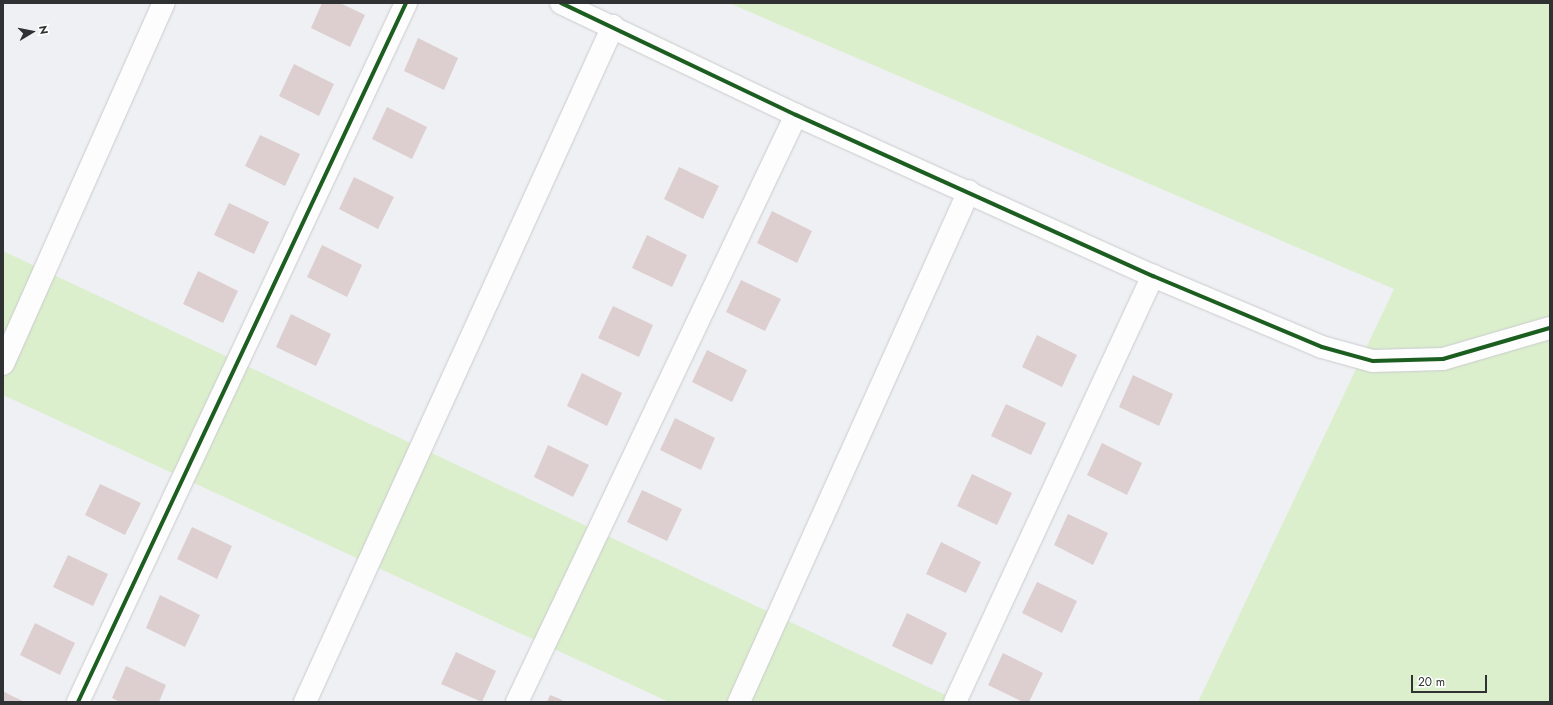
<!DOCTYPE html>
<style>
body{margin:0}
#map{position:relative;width:1553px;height:705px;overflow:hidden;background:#eff0f3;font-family:Jost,sans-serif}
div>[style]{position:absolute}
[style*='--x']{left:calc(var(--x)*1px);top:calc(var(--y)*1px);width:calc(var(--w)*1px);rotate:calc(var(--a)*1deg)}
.green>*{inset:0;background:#dbefcd}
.building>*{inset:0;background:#ddcecf}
.roads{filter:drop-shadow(0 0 1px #cacbcd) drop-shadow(0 0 1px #cacbcd)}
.street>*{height:22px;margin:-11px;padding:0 11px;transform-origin:11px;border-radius:11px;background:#fdfdfd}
.cycleway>*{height:4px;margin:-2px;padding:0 2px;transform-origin:2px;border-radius:2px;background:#1b5e20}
span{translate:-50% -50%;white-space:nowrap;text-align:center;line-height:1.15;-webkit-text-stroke:3px #fff;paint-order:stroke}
.frame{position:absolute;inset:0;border:4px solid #303133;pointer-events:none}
.north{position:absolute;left:12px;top:12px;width:40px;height:40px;-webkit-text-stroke:3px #fff;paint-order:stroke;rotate:80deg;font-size:11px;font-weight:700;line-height:16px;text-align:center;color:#303133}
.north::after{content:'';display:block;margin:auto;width:14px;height:18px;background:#303133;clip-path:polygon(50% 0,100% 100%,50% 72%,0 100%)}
.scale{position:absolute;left:1411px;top:675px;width:76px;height:18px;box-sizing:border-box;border:2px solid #303133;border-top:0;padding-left:5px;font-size:12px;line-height:14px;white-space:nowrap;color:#303133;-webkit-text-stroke:3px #fff;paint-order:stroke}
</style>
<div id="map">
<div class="green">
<i style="clip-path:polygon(729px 3px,1550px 3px,1550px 702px,1198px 702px,1394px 289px)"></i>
<i style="clip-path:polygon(3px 251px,960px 702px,669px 702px,3px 395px)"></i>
</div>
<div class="building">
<i style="clip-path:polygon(322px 3px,340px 3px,365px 15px,350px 47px,311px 28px)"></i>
<i style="clip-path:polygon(418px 38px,458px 58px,444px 90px,404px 71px)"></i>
<i style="clip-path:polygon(294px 64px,334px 84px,319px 116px,279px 96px)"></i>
<i style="clip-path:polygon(387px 107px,427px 127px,412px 159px,372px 139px)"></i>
<i style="clip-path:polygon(260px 135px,300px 154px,285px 186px,245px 166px)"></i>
<i style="clip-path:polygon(679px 167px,719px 186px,703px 219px,664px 199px)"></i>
<i style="clip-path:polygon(354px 177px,394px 197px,378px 229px,339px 209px)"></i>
<i style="clip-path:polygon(229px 203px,269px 222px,254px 254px,214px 235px)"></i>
<i style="clip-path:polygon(772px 211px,812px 231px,797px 263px,757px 243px)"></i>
<i style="clip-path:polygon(647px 235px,687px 255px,672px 287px,632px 268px)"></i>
<i style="clip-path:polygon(322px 245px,362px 265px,347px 297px,307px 277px)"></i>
<i style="clip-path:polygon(198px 271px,238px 291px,223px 323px,183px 304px)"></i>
<i style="clip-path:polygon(741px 280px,781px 299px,765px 331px,726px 312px)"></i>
<i style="clip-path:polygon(613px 306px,653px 325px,639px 357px,598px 338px)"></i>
<i style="clip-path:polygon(291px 314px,331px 334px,316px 366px,276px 347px)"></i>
<i style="clip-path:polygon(1037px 335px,1077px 355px,1062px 387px,1022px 367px)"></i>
<i style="clip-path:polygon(707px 350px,747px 370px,732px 402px,692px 382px)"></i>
<i style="clip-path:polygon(582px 373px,622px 393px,607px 426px,567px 406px)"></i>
<i style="clip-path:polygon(1133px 375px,1173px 394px,1159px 426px,1119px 407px)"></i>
<i style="clip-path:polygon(1006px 404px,1046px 423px,1031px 455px,991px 436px)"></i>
<i style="clip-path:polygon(675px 418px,715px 438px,701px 470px,660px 450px)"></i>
<i style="clip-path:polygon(1102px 443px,1142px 463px,1127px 495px,1087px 475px)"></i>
<i style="clip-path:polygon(548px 445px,589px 465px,573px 497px,534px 477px)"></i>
<i style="clip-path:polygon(972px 474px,1012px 493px,997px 525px,957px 506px)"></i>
<i style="clip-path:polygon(100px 484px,141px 503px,125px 535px,85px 515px)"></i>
<i style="clip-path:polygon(642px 490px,682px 509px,667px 541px,627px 522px)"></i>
<i style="clip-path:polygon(1068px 514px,1108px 533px,1093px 565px,1054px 545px)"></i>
<i style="clip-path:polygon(192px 527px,232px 546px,217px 579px,177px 559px)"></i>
<i style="clip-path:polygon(941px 542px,981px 562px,966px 593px,926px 574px)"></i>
<i style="clip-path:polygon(68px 555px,108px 574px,93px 606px,53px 587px)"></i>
<i style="clip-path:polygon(1037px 582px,1077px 601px,1062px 633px,1022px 613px)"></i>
<i style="clip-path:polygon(160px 595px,200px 615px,185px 647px,146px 628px)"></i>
<i style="clip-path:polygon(907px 613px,947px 633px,932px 665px,892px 646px)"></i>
<i style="clip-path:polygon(35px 623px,75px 643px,60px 675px,20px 655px)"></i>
<i style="clip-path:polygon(456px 652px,496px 671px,482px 702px,441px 684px)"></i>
<i style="clip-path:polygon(1003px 653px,1043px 673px,1029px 702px,1023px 702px,988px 685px)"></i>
<i style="clip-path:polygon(126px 666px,166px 685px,159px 702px,120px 702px,112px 698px)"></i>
<i style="clip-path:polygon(3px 691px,12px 696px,25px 702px,3px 702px)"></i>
<i style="clip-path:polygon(550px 695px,560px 699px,565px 702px,547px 702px)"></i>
</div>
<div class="roads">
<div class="street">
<i style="--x:561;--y:3;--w:260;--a:25.5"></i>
<i style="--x:796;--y:115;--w:392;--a:24.3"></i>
<i style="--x:1153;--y:276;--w:183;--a:22.8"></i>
<i style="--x:1322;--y:347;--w:53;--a:15.4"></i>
<i style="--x:1373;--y:361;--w:70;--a:-1.6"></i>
<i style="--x:1443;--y:359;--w:111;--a:-16.2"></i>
<i style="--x:3;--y:364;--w:395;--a:-66"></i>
<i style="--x:78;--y:702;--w:772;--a:-64.86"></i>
<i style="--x:305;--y:702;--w:743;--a:-65.5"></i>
<i style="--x:517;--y:702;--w:650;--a:-64.58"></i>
<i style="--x:739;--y:702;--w:560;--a:-65.77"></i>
<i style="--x:955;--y:702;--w:470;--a:-65.1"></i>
</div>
</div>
<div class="cycleway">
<i style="--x:561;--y:3;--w:260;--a:25.5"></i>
<i style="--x:796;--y:115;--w:392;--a:24.3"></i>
<i style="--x:1153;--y:276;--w:183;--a:22.8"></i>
<i style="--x:1322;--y:347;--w:53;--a:15.4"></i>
<i style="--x:1373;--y:361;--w:70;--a:-1.6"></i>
<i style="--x:1443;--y:359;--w:111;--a:-16.2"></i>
<i style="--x:78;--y:702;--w:772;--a:-64.86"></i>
</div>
<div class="frame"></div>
<div class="north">N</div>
<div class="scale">20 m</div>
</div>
